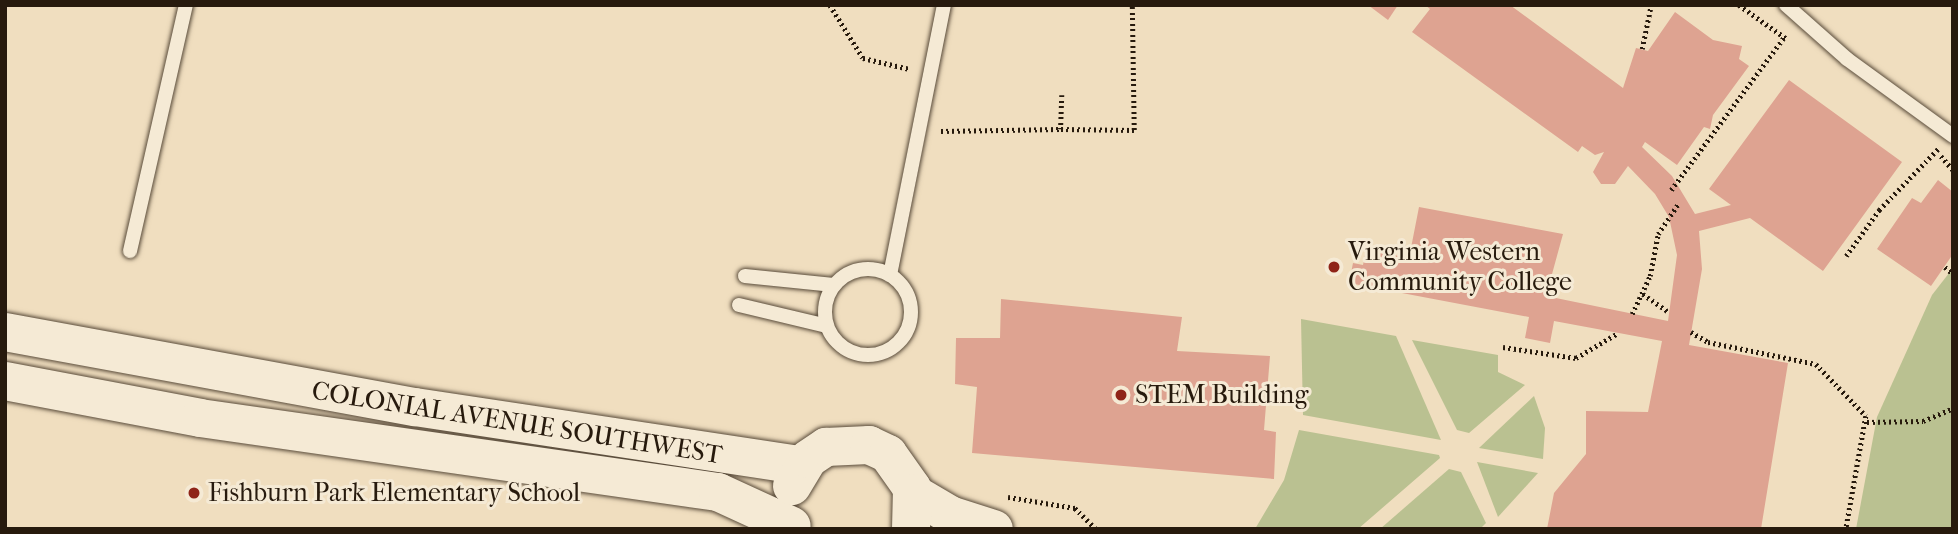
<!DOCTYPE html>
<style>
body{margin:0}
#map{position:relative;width:1958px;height:534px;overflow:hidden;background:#f0debf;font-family:"IM FELL French Canon",serif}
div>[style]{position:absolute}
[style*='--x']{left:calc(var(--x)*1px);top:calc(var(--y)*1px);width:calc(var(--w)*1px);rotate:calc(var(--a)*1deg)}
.green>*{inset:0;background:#bac191}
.building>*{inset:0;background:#dea391}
.path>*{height:4.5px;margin-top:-2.25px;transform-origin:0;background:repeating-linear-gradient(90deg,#271a0d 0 2px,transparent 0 5.5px)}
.roads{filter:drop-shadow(0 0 2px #594b3a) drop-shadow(0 0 2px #594b3a)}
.service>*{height:14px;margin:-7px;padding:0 7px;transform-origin:7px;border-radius:7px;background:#f5ead5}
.service>.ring{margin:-7px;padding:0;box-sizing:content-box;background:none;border:14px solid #f5ead5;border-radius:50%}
.secondary>*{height:38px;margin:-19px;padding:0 19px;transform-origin:19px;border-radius:19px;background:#f5ead5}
.dots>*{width:19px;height:19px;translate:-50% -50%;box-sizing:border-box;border:4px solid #f5ead5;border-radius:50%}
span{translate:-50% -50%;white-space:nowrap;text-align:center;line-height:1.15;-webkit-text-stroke:6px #f5ead5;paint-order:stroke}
.poi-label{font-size:26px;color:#271a0d}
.left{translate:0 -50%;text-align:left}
.street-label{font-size:26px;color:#271a0d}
.frame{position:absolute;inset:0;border:7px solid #271a0d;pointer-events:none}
</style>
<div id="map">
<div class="green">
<i style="clip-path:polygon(1953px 268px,1953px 529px,1856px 529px,1877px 417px,1932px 295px)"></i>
<i style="clip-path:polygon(1301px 319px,1396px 336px,1441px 440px,1303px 415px)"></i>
<i style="clip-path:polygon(1412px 340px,1498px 355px,1498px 372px,1525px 385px,1469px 433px,1457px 430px)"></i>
<i style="clip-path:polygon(1534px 396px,1545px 428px,1543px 459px,1479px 448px)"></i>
<i style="clip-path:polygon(1299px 430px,1439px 455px,1440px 458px,1358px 529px,1255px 529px,1284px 480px)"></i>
<i style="clip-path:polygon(1477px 462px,1538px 473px,1498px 517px)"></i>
<i style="clip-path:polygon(1449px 469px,1461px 472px,1486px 523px,1480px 529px,1380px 529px)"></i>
</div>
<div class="building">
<i style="clip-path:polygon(1368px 5px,1398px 5px,1388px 20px)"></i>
<i style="clip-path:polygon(1425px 5px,1510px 5px,1623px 88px,1636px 48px,1648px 51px,1675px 12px,1713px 40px,1742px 46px,1739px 59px,1749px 66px,1713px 115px,1710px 129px,1704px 127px,1677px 165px,1645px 142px,1642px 147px,1672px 176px,1695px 214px,1731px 205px,1709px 189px,1789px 80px,1902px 162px,1823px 271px,1750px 218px,1699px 231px,1702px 269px,1689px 345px,1788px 363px,1761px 529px,1547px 529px,1554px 493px,1586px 454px,1586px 411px,1648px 412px,1662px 341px,1554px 321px,1550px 343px,1525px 338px,1529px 317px,1349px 283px,1353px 263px,1363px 265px,1366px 250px,1415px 259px,1410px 253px,1419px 207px,1563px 234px,1546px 296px,1668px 321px,1677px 255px,1669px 217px,1655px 194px,1628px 166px,1615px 184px,1601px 184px,1593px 172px,1604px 152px,1595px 155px,1582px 146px,1578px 152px,1412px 32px,1430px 9px)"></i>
<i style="clip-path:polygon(1938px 180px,1953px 192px,1953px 254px,1931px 286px,1877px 249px,1912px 198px,1921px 203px)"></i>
<i style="clip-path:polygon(1001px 299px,1182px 317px,1177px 351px,1270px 356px,1264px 430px,1276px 432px,1274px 479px,972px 453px,977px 387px,955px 384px,956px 338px,1000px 338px)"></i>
</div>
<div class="path">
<i style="--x:830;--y:5;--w:62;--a:58.1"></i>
<i style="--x:863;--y:58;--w:48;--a:13.2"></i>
<i style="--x:1739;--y:5;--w:59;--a:35.3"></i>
<i style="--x:1642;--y:49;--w:45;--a:-78.4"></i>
<i style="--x:1062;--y:95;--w:34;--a:92"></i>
<i style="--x:1061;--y:129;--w:73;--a:0.8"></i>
<i style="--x:1134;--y:130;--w:125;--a:-90.9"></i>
<i style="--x:941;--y:131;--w:120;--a:-1"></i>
<i style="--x:1941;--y:156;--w:18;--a:49"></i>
<i style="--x:1671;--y:190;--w:192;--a:-53.5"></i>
<i style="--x:1846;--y:256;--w:57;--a:-54.3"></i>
<i style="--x:1879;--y:210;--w:85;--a:-46"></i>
<i style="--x:1945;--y:267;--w:11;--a:41"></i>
<i style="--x:1643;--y:294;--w:32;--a:35"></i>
<i style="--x:1632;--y:314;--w:42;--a:-64.7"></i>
<i style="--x:1650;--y:276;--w:43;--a:-79.2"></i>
<i style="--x:1658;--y:234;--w:37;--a:-56"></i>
<i style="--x:1691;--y:332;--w:20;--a:30"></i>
<i style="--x:1708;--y:342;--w:110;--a:11.5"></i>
<i style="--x:1816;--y:364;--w:72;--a:46.1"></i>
<i style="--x:1866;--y:416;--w:115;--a:100"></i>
<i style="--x:1503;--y:347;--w:74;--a:8.6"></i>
<i style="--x:1576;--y:358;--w:49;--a:-30.8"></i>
<i style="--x:1867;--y:422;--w:56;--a:-1"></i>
<i style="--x:1923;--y:421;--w:33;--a:-23"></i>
<i style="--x:1008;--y:497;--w:68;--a:9.3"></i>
<i style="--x:1075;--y:508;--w:30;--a:45"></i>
</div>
<div class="roads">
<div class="service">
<i style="--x:1786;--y:5;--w:81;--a:41.5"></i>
<i style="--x:1847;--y:59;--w:131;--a:36"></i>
<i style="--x:130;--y:251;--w:252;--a:-77.2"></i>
<i class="ring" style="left:825px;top:269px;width:72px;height:72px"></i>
<i style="--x:890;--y:275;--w:275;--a:-78.7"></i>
<i style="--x:745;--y:276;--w:89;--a:5.8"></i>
<i style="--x:739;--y:305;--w:90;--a:13.4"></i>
</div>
<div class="secondary">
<i style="--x:5;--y:332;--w:417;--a:10.4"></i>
<i style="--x:415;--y:407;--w:392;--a:8.6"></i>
<i style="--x:5;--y:381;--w:198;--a:10.7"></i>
<i style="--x:200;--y:418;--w:523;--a:8.13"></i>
<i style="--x:718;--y:492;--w:81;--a:24.7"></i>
<i style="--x:792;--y:486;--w:31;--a:-59"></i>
<i style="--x:808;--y:459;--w:22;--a:-34"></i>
<i style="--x:826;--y:447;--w:43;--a:-2.7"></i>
<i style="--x:869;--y:445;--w:21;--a:25"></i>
<i style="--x:888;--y:454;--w:42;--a:54.8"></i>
<i style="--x:912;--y:488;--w:41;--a:91.4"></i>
<i style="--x:913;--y:493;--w:43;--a:30.7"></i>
<i style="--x:950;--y:515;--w:46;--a:17.7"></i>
</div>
</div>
<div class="dots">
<i style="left:1334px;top:267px;background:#8f2418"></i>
<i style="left:1121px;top:395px;background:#8f2418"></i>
<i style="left:194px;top:493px;background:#8f2418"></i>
</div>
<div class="poi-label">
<span class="left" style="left:1348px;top:267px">Virginia Western<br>Community College</span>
<span class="left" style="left:1135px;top:395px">STEM Building</span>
<span class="left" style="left:208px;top:493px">Fishburn Park Elementary School</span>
</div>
<div class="street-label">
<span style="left:517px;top:423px;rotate:9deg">COLONIAL AVENUE SOUTHWEST</span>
</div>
<div class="frame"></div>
</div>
